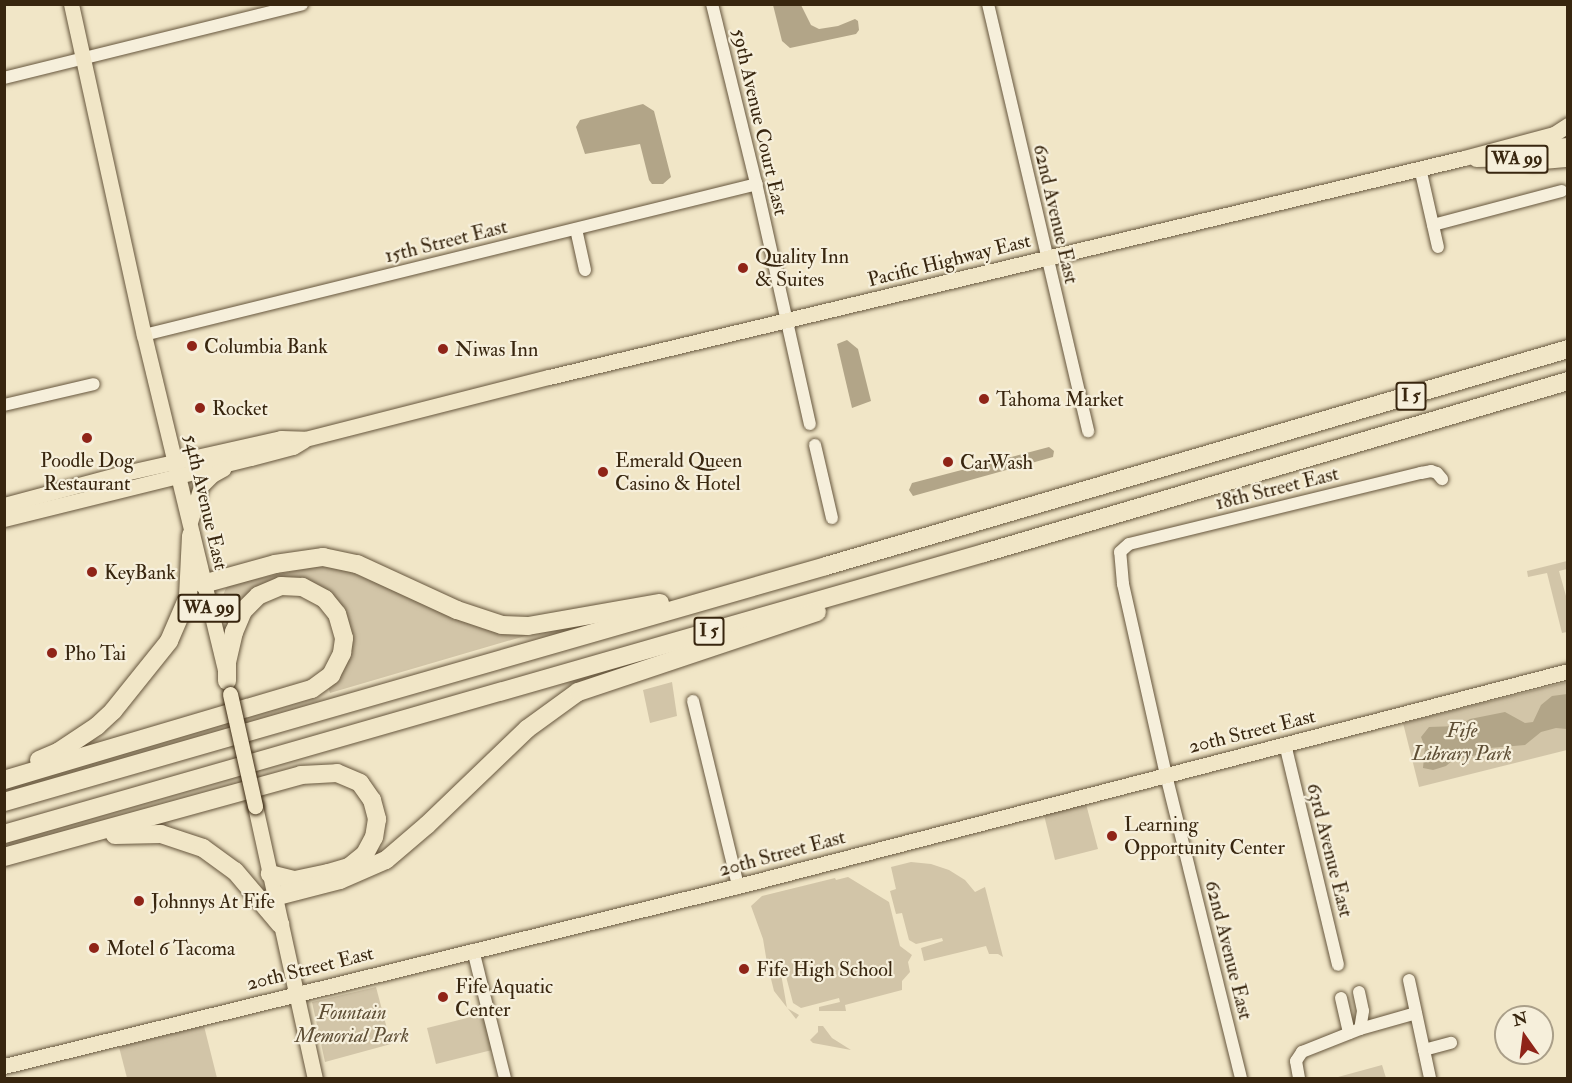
<!DOCTYPE html>
<style>
body{margin:0}
#map{position:relative;width:1572px;height:1083px;overflow:hidden;background:#f1e6c7;font-family:"IM FELL Double Pica",serif}
div>[style]{position:absolute}
[style*='--x']{left:calc(var(--x)*1px);top:calc(var(--y)*1px);width:calc(var(--w)*1px);rotate:calc(var(--a)*1deg)}
.green>*{inset:0;background:#d2c5a8}
.water>*{inset:0;background:#b2a588}
.roads{filter:drop-shadow(0 0 2px #66563d) drop-shadow(0 0 2px #66563d)}
.minor>*{height:12px;margin:-6px;padding:0 6px;transform-origin:6px;border-radius:6px;background:#f6efdb}
.major>*{height:15px;margin:-7.5px;padding:0 7.5px;transform-origin:7.5px;border-radius:7.5px;background:#f1e6c7}
.highway>*{height:18px;margin:-9px;padding:0 9px;transform-origin:9px;border-radius:9px;background:#f1e6c7}
.bridges{filter:drop-shadow(0 0 2px #38260f) drop-shadow(0 0 2px #38260f)}
.major-bridge>*{height:15px;margin:-7.5px;padding:0 7.5px;transform-origin:7.5px;border-radius:7.5px;background:#f1e6c7}
.dots>*{width:16px;height:16px;translate:-50% -50%;box-sizing:border-box;border:3px solid #f6efdb;border-radius:50%}
span{translate:-50% -50%;white-space:nowrap;text-align:center;line-height:1.15;-webkit-text-stroke:4.5px #f6efdb;paint-order:stroke}
.shield-label span{padding:2px 4px;background:#f6efdb;border:2px solid;border-radius:4px;-webkit-text-stroke-width:0}
.shield-label{font-size:18px;color:#38260f;font-weight:700}
.street-label{font-size:20px;color:#38260f}
.poi-label{font-size:20px;color:#38260f}
.left{translate:0 -50%;text-align:left}
.park-label{font-size:20px;color:#5e4e35;font-style:italic}
.frame{position:absolute;inset:0;border:6px solid #38260f;pointer-events:none}
.north{position:absolute;left:1494px;top:1005px;width:60px;height:60px;box-sizing:border-box;background:#f6efdb;border:2px solid #aa9f89;border-radius:50%;rotate:346deg;font-size:16px;font-weight:700;line-height:24px;text-align:center;color:#38260f}
.north::after{content:'';display:block;margin:auto;width:21px;height:27px;background:#8f2418;clip-path:polygon(50% 0,100% 100%,50% 72%,0 100%)}
</style>
<div id="map">
<div class="green">
<i style="clip-path:polygon(1567px 561px,1567px 569px,1559px 571px,1568px 603px,1567px 632px,1562px 633px,1547px 573px,1528px 577px,1527px 571px)"></i>
<i style="clip-path:polygon(318px 566px,344px 569px,484px 629px,542px 631px,330px 693px,328px 687px,346px 619px,272px 581px,253px 590px,227px 627px,221px 600px,226px 588px,232px 584px)"></i>
<i style="clip-path:polygon(672px 682px,677px 716px,650px 723px,643px 690px)"></i>
<i style="clip-path:polygon(1567px 682px,1567px 750px,1419px 787px,1403px 723px)"></i>
<i style="clip-path:polygon(1086px 804px,1098px 849px,1055px 860px,1044px 815px)"></i>
<i style="clip-path:polygon(911px 862px,931px 864px,949px 870px,965px 880px,975px 892px,985px 887px,1003px 957px,998px 954px,989px 954px,986px 946px,924px 961px,921px 948px,943px 941px,942px 938px,916px 944px,909px 940px,902px 913px,896px 914px,890px 891px,896px 889px,891px 867px)"></i>
<i style="clip-path:polygon(848px 877px,889px 902px,900px 946px,912px 955px,908px 962px,910px 972px,902px 981px,902px 990px,845px 1005px,846px 1011px,819px 1011px,819px 1007px,840px 1002px,839px 998px,801px 1008px,793px 1003px,783px 965px,768px 969px,763px 939px,751px 906px,762px 896px,835px 878px,836px 880px)"></i>
<i style="clip-path:polygon(780px 968px,787px 1008px,799px 1015px,796px 1019px,774px 991px,769px 971px)"></i>
<i style="clip-path:polygon(376px 987px,391px 1044px,325px 1062px,312px 1002px)"></i>
<i style="clip-path:polygon(483px 1014px,492px 1050px,436px 1064px,427px 1028px)"></i>
<i style="clip-path:polygon(204px 1026px,217px 1078px,127px 1078px,119px 1047px)"></i>
<i style="clip-path:polygon(818px 1026px,823px 1026px,832px 1038px,851px 1050px,813px 1043px,810px 1040px,818px 1032px)"></i>
<i style="clip-path:polygon(1382px 1065px,1386px 1078px,1339px 1078px,1338px 1077px)"></i>
</div>
<div class="water">
<i style="clip-path:polygon(773px 5px,801px 5px,811px 25px,819px 29px,838px 26px,855px 19px,858px 21px,859px 30px,856px 34px,790px 48px,782px 41px)"></i>
<i style="clip-path:polygon(643px 104px,654px 111px,671px 177px,663px 184px,652px 184px,649px 180px,640px 144px,585px 154px,576px 127px,580px 120px)"></i>
<i style="clip-path:polygon(847px 340px,858px 349px,871px 401px,852px 408px,837px 344px)"></i>
<i style="clip-path:polygon(1049px 447px,1054px 451px,1053px 457px,913px 496px,909px 490px,912px 483px)"></i>
<i style="clip-path:polygon(1567px 694px,1567px 729px,1556px 728px,1541px 732px,1525px 745px,1490px 748px,1482px 754px,1453px 760px,1446px 766px,1433px 770px,1423px 768px,1425px 747px,1421px 737px,1429px 727px,1458px 726px,1470px 719px,1505px 712px,1525px 723px,1533px 722px,1541px 705px,1552px 696px)"></i>
</div>
<div class="roads">
<div class="minor">
<i style="--x:712;--y:4;--w:184;--a:76.2"></i>
<i style="--x:756;--y:183;--w:247;--a:77.4"></i>
<i style="--x:988;--y:4;--w:439;--a:76.8"></i>
<i style="--x:4;--y:78;--w:307;--a:-13.9"></i>
<i style="--x:1420;--y:168;--w:81;--a:77.2"></i>
<i style="--x:1433;--y:225;--w:133;--a:-14.8"></i>
<i style="--x:576;--y:229;--w:42;--a:77.6"></i>
<i style="--x:144;--y:335;--w:631;--a:-13.84"></i>
<i style="--x:4;--y:405;--w:92;--a:-13.1"></i>
<i style="--x:815;--y:445;--w:75;--a:76.9"></i>
<i style="--x:693;--y:701;--w:190;--a:76.3"></i>
<i style="--x:1285;--y:744;--w:227;--a:76.5"></i>
<i style="--x:473;--y:950;--w:132;--a:76"></i>
<i style="--x:1409;--y:980;--w:100;--a:77.9"></i>
<i style="--x:1359;--y:992;--w:19;--a:78"></i>
<i style="--x:1363;--y:1011;--w:18;--a:99"></i>
<i style="--x:1341;--y:998;--w:36;--a:77"></i>
<i style="--x:1424;--y:1050;--w:28;--a:-15"></i>
<i style="--x:1241;--y:1078;--w:312;--a:-103.9"></i>
<i style="--x:1166;--y:775;--w:196;--a:-102.7"></i>
<i style="--x:1123;--y:584;--w:32;--a:-95"></i>
<i style="--x:1120;--y:552;--w:12;--a:-42"></i>
<i style="--x:1129;--y:544;--w:301;--a:-13.7"></i>
<i style="--x:1421;--y:473;--w:10;--a:-11"></i>
<i style="--x:1431;--y:471;--w:6;--a:18"></i>
<i style="--x:1437;--y:473;--w:8;--a:50"></i>
<i style="--x:1299;--y:1078;--w:17;--a:-100"></i>
<i style="--x:1296;--y:1061;--w:11;--a:-56"></i>
<i style="--x:1302;--y:1052;--w:62;--a:-21.6"></i>
<i style="--x:1360;--y:1029;--w:58;--a:-15.9"></i>
</div>
<div class="major">
<i style="--x:71;--y:4;--w:339;--a:77.6"></i>
<i style="--x:144;--y:335;--w:346;--a:76.4"></i>
<i style="--x:1476;--y:159;--w:47;--a:-1.2"></i>
<i style="--x:1523;--y:158;--w:34;--a:-21"></i>
<i style="--x:1555;--y:146;--w:13;--a:-4"></i>
<i style="--x:1531;--y:162;--w:37;--a:-5"></i>
<i style="--x:4;--y:505;--w:116;--a:-15"></i>
<i style="--x:116;--y:475;--w:169;--a:-12.6"></i>
<i style="--x:281;--y:438;--w:24;--a:2"></i>
<i style="--x:305;--y:439;--w:252;--a:-14.3"></i>
<i style="--x:549;--y:377;--w:941;--a:-13.46"></i>
<i style="--x:1464;--y:158;--w:93;--a:-14.9"></i>
<i style="--x:1554;--y:134;--w:17;--a:-33"></i>
<i style="--x:4;--y:519;--w:254;--a:-13.9"></i>
<i style="--x:251;--y:458;--w:43;--a:-14.7"></i>
<i style="--x:293;--y:447;--w:12;--a:-31"></i>
<i style="--x:190;--y:522;--w:38;--a:-73"></i>
<i style="--x:201;--y:486;--w:16;--a:-45"></i>
<i style="--x:212;--y:475;--w:13;--a:-29"></i>
<i style="--x:255;--y:806;--w:279;--a:77.6"></i>
<i style="--x:4;--y:1066;--w:756;--a:-13.78"></i>
<i style="--x:738;--y:886;--w:857;--a:-14.52"></i>
</div>
<div class="highway">
<i style="--x:203;--y:584;--w:75;--a:-15.5"></i>
<i style="--x:275;--y:564;--w:49;--a:-8.3"></i>
<i style="--x:323;--y:557;--w:35;--a:12"></i>
<i style="--x:357;--y:564;--w:110;--a:24.7"></i>
<i style="--x:457;--y:610;--w:47;--a:18.4"></i>
<i style="--x:502;--y:625;--w:26;--a:2"></i>
<i style="--x:528;--y:626;--w:134;--a:-9.9"></i>
<i style="--x:39;--y:760;--w:21;--a:-23"></i>
<i style="--x:58;--y:752;--w:47;--a:-33.7"></i>
<i style="--x:97;--y:726;--w:22;--a:-43"></i>
<i style="--x:113;--y:711;--w:90;--a:-51.3"></i>
<i style="--x:169;--y:641;--w:48;--a:-66.6"></i>
<i style="--x:188;--y:597;--w:62;--a:-87.2"></i>
<i style="--x:4;--y:780;--w:321;--a:-16.5"></i>
<i style="--x:312;--y:689;--w:24;--a:-36"></i>
<i style="--x:331;--y:675;--w:25;--a:-63"></i>
<i style="--x:342;--y:653;--w:15;--a:-82"></i>
<i style="--x:344;--y:638;--w:25;--a:-106"></i>
<i style="--x:337;--y:614;--w:19;--a:-129"></i>
<i style="--x:325;--y:599;--w:26;--a:-152"></i>
<i style="--x:302;--y:587;--w:21;--a:-177"></i>
<i style="--x:281;--y:586;--w:25;--a:157"></i>
<i style="--x:258;--y:596;--w:21;--a:135"></i>
<i style="--x:243;--y:611;--w:23;--a:113"></i>
<i style="--x:234;--y:632;--w:32;--a:103"></i>
<i style="--x:227;--y:663;--w:18;--a:90"></i>
<i style="--x:4;--y:802;--w:855;--a:-16.02"></i>
<i style="--x:826;--y:566;--w:773;--a:-16.3"></i>
<i style="--x:4;--y:834;--w:1019;--a:-16"></i>
<i style="--x:984;--y:553;--w:609;--a:-16.41"></i>
<i style="--x:115;--y:835;--w:46;--a:-1.2"></i>
<i style="--x:161;--y:834;--w:44;--a:18.4"></i>
<i style="--x:203;--y:848;--w:39;--a:36"></i>
<i style="--x:235;--y:871;--w:70;--a:49.7"></i>
<i style="--x:4;--y:857;--w:308;--a:-15.4"></i>
<i style="--x:301;--y:775;--w:36;--a:-3"></i>
<i style="--x:337;--y:773;--w:25;--a:23"></i>
<i style="--x:360;--y:783;--w:21;--a:55"></i>
<i style="--x:372;--y:800;--w:20;--a:75"></i>
<i style="--x:377;--y:819;--w:18;--a:99"></i>
<i style="--x:374;--y:837;--w:19;--a:118"></i>
<i style="--x:365;--y:854;--w:21;--a:141"></i>
<i style="--x:349;--y:867;--w:22;--a:164"></i>
<i style="--x:328;--y:873;--w:35;--a:168"></i>
<i style="--x:294;--y:880;--w:25;--a:-166"></i>
<i style="--x:274;--y:897;--w:68;--a:-14.4"></i>
<i style="--x:340;--y:880;--w:50;--a:-23.5"></i>
<i style="--x:386;--y:860;--w:54;--a:-40.5"></i>
<i style="--x:427;--y:825;--w:139;--a:-43.8"></i>
<i style="--x:527;--y:729;--w:63;--a:-36"></i>
<i style="--x:578;--y:692;--w:252;--a:-18.5"></i>
</div>
</div>
<div class="bridges">
<div class="major-bridge">
<i style="--x:230;--y:694;--w:115;--a:77.4"></i>
</div>
</div>
<div class="dots">
<i style="left:743px;top:268px;background:#8f2418"></i>
<i style="left:192px;top:346px;background:#8f2418"></i>
<i style="left:443px;top:349px;background:#8f2418"></i>
<i style="left:984px;top:399px;background:#8f2418"></i>
<i style="left:200px;top:408px;background:#8f2418"></i>
<i style="left:87px;top:438px;background:#8f2418"></i>
<i style="left:948px;top:462px;background:#8f2418"></i>
<i style="left:603px;top:472px;background:#8f2418"></i>
<i style="left:92px;top:572px;background:#8f2418"></i>
<i style="left:52px;top:653px;background:#8f2418"></i>
<i style="left:1112px;top:836px;background:#8f2418"></i>
<i style="left:139px;top:901px;background:#8f2418"></i>
<i style="left:94px;top:948px;background:#8f2418"></i>
<i style="left:744px;top:969px;background:#8f2418"></i>
<i style="left:443px;top:997px;background:#8f2418"></i>
</div>
<div class="shield-label">
<span style="left:1517px;top:159px">WA 99</span>
<span style="left:1411px;top:396px">I 5</span>
<span style="left:209px;top:608px">WA 99</span>
<span style="left:709px;top:631px">I 5</span>
</div>
<div class="street-label">
<span style="left:760px;top:122px;rotate:77deg">59th Avenue Court East</span>
<span style="left:1056px;top:214px;rotate:77deg">62nd Avenue East</span>
<span style="left:446px;top:241px;rotate:-14deg">15th Street East</span>
<span style="left:949px;top:260px;rotate:-14deg">Pacific Highway East</span>
<span style="left:1277px;top:488px;rotate:-14deg">18th Street East</span>
<span style="left:206px;top:502px;rotate:77deg">54th Avenue East</span>
<span style="left:1252px;top:731px;rotate:-14deg">20th Street East</span>
<span style="left:1330px;top:850px;rotate:76deg">63rd Avenue East</span>
<span style="left:782px;top:853px;rotate:-15deg">20th Street East</span>
<span style="left:1229px;top:950px;rotate:76deg">62nd Avenue East</span>
<span style="left:310px;top:968px;rotate:-14deg">20th Street East</span>
</div>
<div class="poi-label">
<span class="left" style="left:755px;top:268px">Quality Inn<br>&amp; Suites</span>
<span class="left" style="left:204px;top:346px">Columbia Bank</span>
<span class="left" style="left:455px;top:349px">Niwas Inn</span>
<span class="left" style="left:996px;top:399px">Tahoma Market</span>
<span class="left" style="left:212px;top:408px">Rocket</span>
<span style="left:87px;top:472px">Poodle Dog<br>Restaurant</span>
<span class="left" style="left:615px;top:472px">Emerald Queen<br>Casino &amp; Hotel</span>
<span class="left" style="left:960px;top:462px">CarWash</span>
<span class="left" style="left:104px;top:572px">KeyBank</span>
<span class="left" style="left:64px;top:653px">Pho Tai</span>
<span class="left" style="left:1124px;top:836px">Learning<br>Opportunity Center</span>
<span class="left" style="left:151px;top:901px">Johnnys At Fife</span>
<span class="left" style="left:106px;top:948px">Motel 6 Tacoma</span>
<span class="left" style="left:756px;top:969px">Fife High School</span>
<span class="left" style="left:455px;top:998px">Fife Aquatic<br>Center</span>
</div>
<div class="park-label">
<span style="left:1462px;top:742px">Fife<br>Library Park</span>
<span style="left:352px;top:1024px">Fountain<br>Memorial Park</span>
</div>
<div class="frame"></div>
<div class="north">N</div>
</div>
